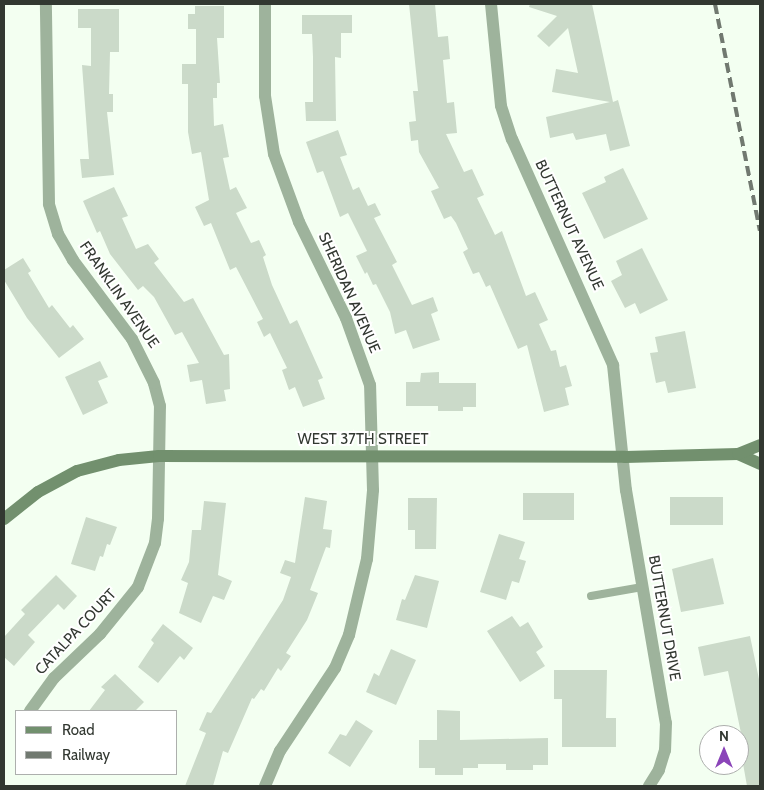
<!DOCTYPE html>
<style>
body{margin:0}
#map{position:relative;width:764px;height:790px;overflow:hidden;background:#f3fff1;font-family:Cabin,sans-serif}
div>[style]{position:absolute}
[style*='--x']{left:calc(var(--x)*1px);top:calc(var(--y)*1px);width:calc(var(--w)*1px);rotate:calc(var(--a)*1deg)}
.building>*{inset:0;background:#cbdac9}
.lane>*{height:8px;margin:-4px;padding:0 4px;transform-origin:4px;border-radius:4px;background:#9eb39c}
.street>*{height:12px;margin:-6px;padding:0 6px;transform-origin:6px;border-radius:6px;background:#9eb39c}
.secondary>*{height:12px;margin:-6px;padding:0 6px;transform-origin:6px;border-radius:6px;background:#72906e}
.rail>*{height:4px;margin-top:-2px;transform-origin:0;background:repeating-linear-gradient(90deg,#717970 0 10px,transparent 0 15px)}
span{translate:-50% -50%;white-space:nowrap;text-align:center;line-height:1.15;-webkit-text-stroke:4px #fff;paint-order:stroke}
.street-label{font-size:15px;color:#323831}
.frame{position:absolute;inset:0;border:5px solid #323831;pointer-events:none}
.legend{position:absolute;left:15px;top:710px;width:162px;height:65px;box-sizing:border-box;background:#fff;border:1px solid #adafad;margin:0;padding:6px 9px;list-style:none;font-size:15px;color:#323831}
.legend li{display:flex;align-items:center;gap:10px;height:25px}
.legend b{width:25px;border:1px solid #adafad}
.north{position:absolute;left:699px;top:725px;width:50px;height:50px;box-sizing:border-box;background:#fff;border:1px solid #adafad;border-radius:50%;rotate:0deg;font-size:14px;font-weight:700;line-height:20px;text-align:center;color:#323831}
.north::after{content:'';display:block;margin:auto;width:18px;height:22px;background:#8b45b9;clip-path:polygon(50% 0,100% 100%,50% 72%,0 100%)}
</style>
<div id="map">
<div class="building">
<i style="clip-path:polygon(409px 4px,435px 4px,438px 37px,448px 36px,450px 59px,443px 60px,447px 103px,454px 102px,457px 133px,446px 134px,464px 172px,472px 169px,484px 195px,477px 198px,495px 235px,502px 231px,526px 296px,535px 292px,548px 320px,539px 324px,551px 351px,556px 350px,560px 367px,566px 365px,572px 386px,565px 388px,569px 405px,544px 412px,527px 345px,518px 349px,490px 285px,486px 287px,479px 272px,473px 274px,463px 252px,468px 249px,456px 223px,451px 216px,444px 219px,431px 191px,439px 188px,419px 152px,418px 140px,411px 141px,409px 122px,416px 121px,413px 91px,418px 91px)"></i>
<i style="clip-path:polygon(530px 4px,592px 4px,613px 102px,618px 100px,630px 146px,610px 151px,606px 134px,576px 140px,573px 133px,550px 138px,546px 117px,610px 102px,552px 92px,556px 69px,578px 73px,568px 28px,549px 47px,537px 36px,557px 16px,529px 7px)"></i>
<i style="clip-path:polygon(195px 6px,224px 6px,224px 38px,217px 38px,220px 83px,217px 83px,217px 98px,213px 98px,214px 126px,223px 124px,229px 157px,223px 158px,230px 190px,236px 187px,247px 208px,236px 213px,251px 243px,259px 240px,266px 255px,263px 257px,272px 285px,290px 324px,297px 320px,323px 378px,318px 380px,325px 399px,303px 407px,295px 387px,289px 390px,282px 370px,287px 368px,270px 333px,264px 337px,257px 322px,263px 319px,236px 267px,230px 270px,211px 223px,204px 226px,195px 207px,209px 200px,201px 152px,192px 154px,188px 132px,188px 84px,182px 84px,182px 64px,196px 64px,196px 29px,188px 29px,188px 14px,195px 14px)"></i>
<i style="clip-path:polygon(78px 9px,119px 9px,119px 52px,110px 52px,109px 94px,113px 94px,113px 112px,107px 112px,114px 175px,82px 178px,80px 159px,89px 159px,82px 65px,91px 66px,91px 28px,78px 28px)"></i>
<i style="clip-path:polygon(302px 15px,352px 15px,352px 33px,341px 33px,341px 58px,335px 57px,336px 121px,306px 121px,305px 102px,313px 102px,313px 57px,312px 34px,302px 34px)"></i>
<i style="clip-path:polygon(338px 130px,347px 155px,340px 157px,353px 190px,359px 187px,368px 206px,375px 203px,381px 215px,374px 218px,397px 262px,392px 265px,412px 305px,433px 297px,438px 311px,431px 314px,440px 340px,413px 349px,406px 330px,395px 334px,390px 312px,376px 284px,373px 285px,367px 272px,365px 274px,356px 256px,367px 251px,348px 213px,340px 217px,323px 171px,317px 173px,306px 142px)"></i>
<i style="clip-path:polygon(623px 168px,648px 219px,604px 239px,582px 193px,606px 182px,604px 177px)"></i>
<i style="clip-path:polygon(114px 187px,128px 216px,122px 218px,136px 249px,148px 244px,159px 259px,154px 263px,184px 302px,193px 298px,224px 355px,229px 354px,230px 389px,224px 390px,226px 401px,206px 404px,202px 380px,190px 382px,187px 365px,199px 363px,182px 332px,175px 335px,154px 297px,143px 286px,138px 290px,110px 254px,100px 231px,97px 233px,83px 201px)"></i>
<i style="clip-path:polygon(642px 248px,668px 300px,640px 314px,635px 303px,625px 308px,611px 281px,622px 275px,616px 261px)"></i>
<i style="clip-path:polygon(23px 258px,31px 271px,28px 273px,49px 308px,52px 305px,70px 328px,73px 325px,84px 339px,59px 358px,27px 318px,4px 280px,4px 270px)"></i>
<i style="clip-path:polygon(685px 331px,696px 388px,668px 393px,665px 381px,656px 383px,650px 353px,658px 352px,655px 337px)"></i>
<i style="clip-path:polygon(100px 361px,108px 377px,98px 381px,108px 403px,83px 415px,65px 377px)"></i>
<i style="clip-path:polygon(439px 372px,439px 383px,476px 383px,476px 407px,463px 407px,463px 411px,438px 411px,438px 406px,406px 406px,406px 382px,420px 382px,421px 373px)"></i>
<i style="clip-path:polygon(523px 493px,574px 493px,574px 520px,523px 520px)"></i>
<i style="clip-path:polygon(305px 497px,327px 501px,323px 529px,332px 530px,330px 548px,326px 547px,310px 590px,318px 593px,307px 620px,286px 653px,291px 656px,281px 671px,278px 668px,264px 691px,261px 689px,254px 699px,252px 698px,228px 753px,223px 751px,213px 786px,185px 786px,206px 733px,199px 730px,207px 712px,211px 713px,283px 600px,291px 577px,280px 573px,285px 560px,295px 563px)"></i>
<i style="clip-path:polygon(670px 497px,723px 497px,723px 525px,670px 525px)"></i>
<i style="clip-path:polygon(408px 498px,437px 498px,436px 549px,415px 549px,415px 530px,408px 530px)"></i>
<i style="clip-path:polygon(204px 501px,226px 503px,218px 575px,232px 581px,224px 600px,213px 596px,201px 623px,179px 613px,188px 583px,181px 580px,189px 562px,192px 530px,201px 530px)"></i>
<i style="clip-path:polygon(86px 517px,117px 527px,110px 545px,107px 544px,103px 557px,100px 556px,95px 571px,71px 564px)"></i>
<i style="clip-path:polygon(499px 534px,525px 542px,519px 559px,526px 561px,519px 583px,512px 581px,506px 600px,480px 592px)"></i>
<i style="clip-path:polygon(713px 558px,724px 604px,681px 612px,672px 569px)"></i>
<i style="clip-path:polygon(56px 575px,77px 596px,64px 610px,58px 604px,28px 635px,35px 642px,14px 666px,4px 657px,4px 637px,25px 614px,21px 610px)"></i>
<i style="clip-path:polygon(415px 575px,439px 581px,427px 628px,396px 620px,402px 599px,405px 600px)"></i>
<i style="clip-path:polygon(512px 616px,520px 627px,528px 622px,543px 647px,536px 652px,545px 666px,520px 682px,487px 631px)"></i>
<i style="clip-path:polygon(163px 624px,193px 648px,184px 660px,180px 656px,158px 683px,138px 667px,154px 643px,151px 640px)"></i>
<i style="clip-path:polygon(750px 636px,760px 684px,760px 786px,747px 786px,742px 758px,746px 757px,728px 671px,704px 676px,698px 647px)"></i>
<i style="clip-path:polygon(391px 649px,416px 660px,396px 705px,366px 692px,374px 673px,379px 676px)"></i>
<i style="clip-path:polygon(554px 670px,607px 670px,606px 718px,616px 718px,616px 747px,562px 747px,562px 699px,554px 699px)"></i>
<i style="clip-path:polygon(115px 674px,144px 702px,135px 711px,89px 711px,105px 690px,101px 687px)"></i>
<i style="clip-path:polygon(437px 710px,460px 711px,460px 740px,548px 738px,548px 765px,533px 765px,533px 770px,506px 770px,506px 764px,478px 764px,478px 768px,463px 768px,463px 775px,435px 775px,435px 768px,419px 768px,419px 740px,437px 740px)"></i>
<i style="clip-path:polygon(356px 720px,373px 731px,350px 767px,328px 753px,340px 734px,346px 736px)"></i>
</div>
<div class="lane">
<i style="--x:591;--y:596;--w:52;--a:-10"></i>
</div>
<div class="street">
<i style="--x:491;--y:4;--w:102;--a:84.4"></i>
<i style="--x:501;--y:106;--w:35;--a:72"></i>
<i style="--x:512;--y:139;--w:248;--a:65.9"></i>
<i style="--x:613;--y:365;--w:126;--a:84.1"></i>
<i style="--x:626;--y:490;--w:236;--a:80.3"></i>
<i style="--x:666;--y:723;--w:27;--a:92"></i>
<i style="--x:665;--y:750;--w:21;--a:107"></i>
<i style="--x:659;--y:770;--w:19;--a:122"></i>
<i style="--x:30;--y:711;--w:41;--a:-54"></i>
<i style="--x:54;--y:678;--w:64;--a:-43.7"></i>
<i style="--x:100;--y:634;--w:60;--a:-51"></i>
<i style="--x:138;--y:587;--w:47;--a:-68.9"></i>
<i style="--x:155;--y:543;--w:24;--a:-83"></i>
<i style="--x:158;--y:519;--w:113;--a:-89"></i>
<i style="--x:160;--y:406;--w:24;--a:-105"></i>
<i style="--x:154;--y:383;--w:49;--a:-116.6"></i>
<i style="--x:132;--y:339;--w:99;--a:-126.8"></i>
<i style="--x:73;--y:260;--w:30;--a:-120"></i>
<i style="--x:58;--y:234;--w:31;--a:-107"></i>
<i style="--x:49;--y:204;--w:200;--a:-90.9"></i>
<i style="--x:265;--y:786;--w:38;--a:-67"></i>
<i style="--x:280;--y:751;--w:100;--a:-56.5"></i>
<i style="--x:335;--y:668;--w:36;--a:-67"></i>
<i style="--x:349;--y:635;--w:78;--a:-76.7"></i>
<i style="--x:367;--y:559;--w:69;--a:-85"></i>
<i style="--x:373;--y:490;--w:105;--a:-91.6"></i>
<i style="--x:370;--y:385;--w:71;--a:-109.7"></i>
<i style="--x:346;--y:318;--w:107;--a:-116.1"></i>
<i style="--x:299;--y:222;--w:72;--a:-110.2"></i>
<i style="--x:274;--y:154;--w:59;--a:-98.8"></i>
<i style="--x:265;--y:96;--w:92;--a:-90"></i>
</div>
<div class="secondary">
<i style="--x:738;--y:454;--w:24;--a:24"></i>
<i style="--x:4;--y:519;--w:43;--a:-38.5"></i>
<i style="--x:38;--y:492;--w:44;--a:-28.3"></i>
<i style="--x:77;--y:471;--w:43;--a:-14.7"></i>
<i style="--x:119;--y:460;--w:40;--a:-5.7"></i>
<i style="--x:159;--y:456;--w:466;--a:0.1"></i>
<i style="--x:625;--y:457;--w:113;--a:-1.5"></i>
<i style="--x:738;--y:454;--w:24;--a:-22"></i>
</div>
<div class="rail">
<i style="--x:715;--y:4;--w:231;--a:78.8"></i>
</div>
<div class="street-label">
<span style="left:569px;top:225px;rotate:65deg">BUTTERNUT AVENUE</span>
<span style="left:349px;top:293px;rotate:66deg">SHERIDAN AVENUE</span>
<span style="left:119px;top:295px;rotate:55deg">FRANKLIN AVENUE</span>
<span style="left:363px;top:440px">WEST 37TH STREET</span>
<span style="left:664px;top:618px;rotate:80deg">BUTTERNUT DRIVE</span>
<span style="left:76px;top:632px;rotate:-47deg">CATALPA COURT</span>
</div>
<div class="frame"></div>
<ul class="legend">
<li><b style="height:6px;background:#72906e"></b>Road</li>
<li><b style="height:6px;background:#717970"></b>Railway</li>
</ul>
<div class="north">N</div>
</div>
